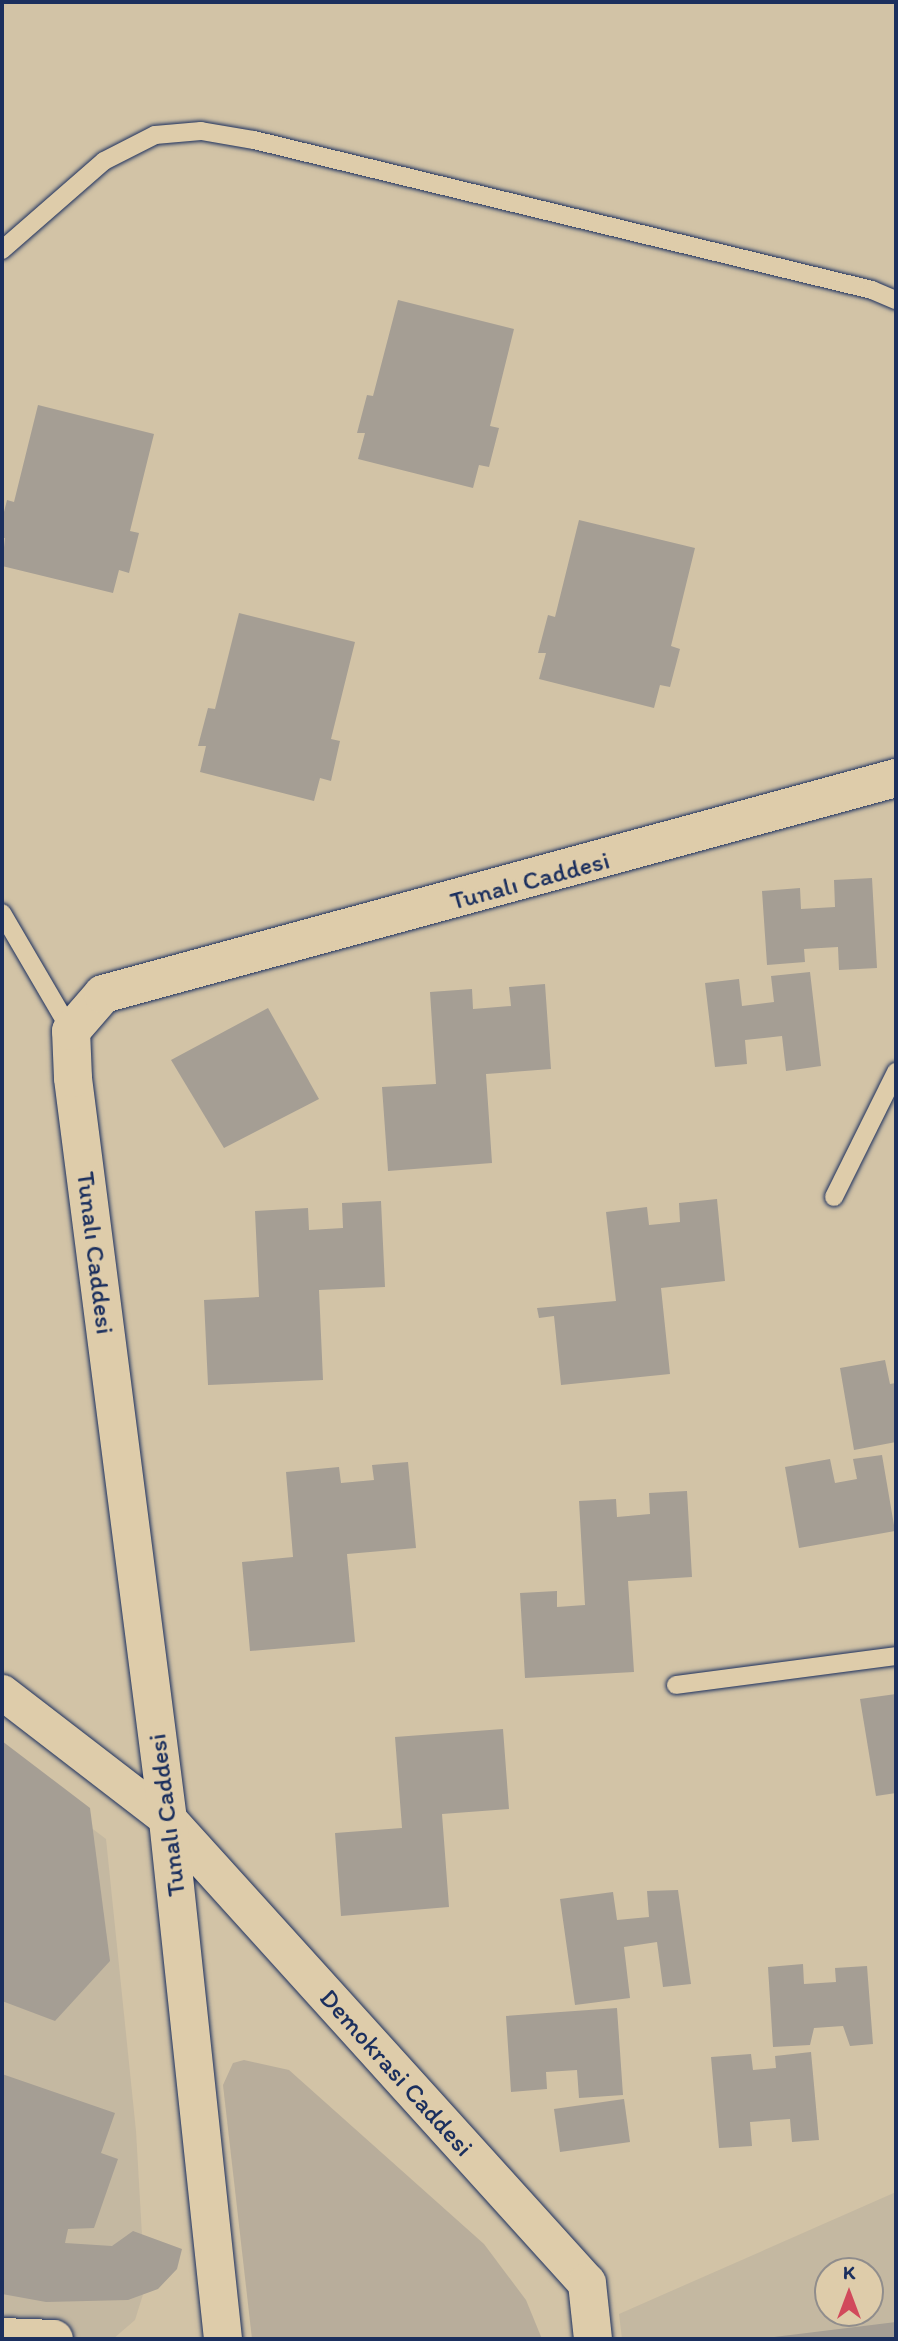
<!DOCTYPE html>
<meta charset="utf-8">
<style>
body{margin:0}
#map{position:relative;width:898px;height:2341px;overflow:hidden;background:#d2c3a6;font-family:Itim,sans-serif}
div>[style]{position:absolute}
[style*='--x']{left:calc(var(--x)*1px);top:calc(var(--y)*1px);width:calc(var(--w)*1px);rotate:calc(var(--a)*1deg)}
.built>*{inset:0;background:#c4b8a1}
.green>*{inset:0;background:#b8ad9b}
.building>*{inset:0;background:#a59e94}
.roads{filter:drop-shadow(0 0 2px #1b2f5e) drop-shadow(0 0 2px #1b2f5e)}
.service>*{height:18px;margin:-9px;padding:0 9px;transform-origin:9px;border-radius:9px;background:#deccaa}
.minor>*{height:35px;margin:-17.5px;padding:0 17.5px;transform-origin:17.5px;border-radius:17.5px;background:#deccaa}
.tertiary>*{height:38px;margin:-19px;padding:0 19px;transform-origin:19px;border-radius:19px;background:#deccaa}
span{translate:-50% -50%;white-space:nowrap;text-align:center;line-height:1.15;-webkit-text-stroke:5px #deccaa;paint-order:stroke}
.street-label{font-size:26px;color:#1b2f5e}
.frame{position:absolute;inset:0;border:4px solid #1b2f5e;pointer-events:none}
.north{position:absolute;left:814px;top:2257px;width:70px;height:70px;box-sizing:border-box;background:#deccaa;border:2px solid #908d8c;border-radius:50%;rotate:0deg;font-size:19px;font-weight:700;line-height:28px;text-align:center;color:#1b2f5e}
.north::after{content:'';display:block;margin:auto;width:24px;height:32px;background:#d1495b;clip-path:polygon(50% 0,100% 100%,50% 72%,0 100%)}
</style>
<div id="map">
<div class="built">
<i style="clip-path:polygon(2px 1760px,106px 1839px,136px 2131px,145px 2288px,135px 2320px,113px 2339px,2px 2339px)"></i>
<i style="clip-path:polygon(evenodd,896px 2192px,896px 2339px,622px 2339px,619px 2314px,896px 2192px,828px 2271px,870px 2271px,870px 2313px,828px 2313px,828px 2271px)"></i>
</div>
<div class="green">
<i style="clip-path:polygon(244px 2060px,289px 2070px,484px 2244px,526px 2300px,542px 2339px,252px 2339px,223px 2085px,233px 2063px)"></i>
</div>
<div class="building">
<i style="clip-path:polygon(398px 300px,514px 329px,490px 426px,499px 428px,489px 467px,479px 465px,473px 488px,358px 459px,365px 433px,357px 433px,367px 395px,373px 396px)"></i>
<i style="clip-path:polygon(38px 405px,154px 434px,130px 531px,139px 533px,129px 573px,119px 570px,113px 593px,2px 566px,5px 538px,2px 538px,2px 520px,7px 500px,14px 502px)"></i>
<i style="clip-path:polygon(579px 520px,695px 548px,671px 646px,680px 649px,670px 687px,660px 685px,654px 708px,539px 679px,546px 653px,538px 653px,548px 615px,555px 617px)"></i>
<i style="clip-path:polygon(239px 613px,355px 642px,331px 739px,340px 741px,331px 781px,320px 778px,314px 801px,200px 772px,206px 746px,198px 746px,208px 708px,215px 709px)"></i>
<i style="clip-path:polygon(872px 878px,877px 968px,839px 970px,838px 947px,804px 949px,805px 962px,767px 965px,762px 891px,800px 888px,801px 909px,835px 907px,834px 880px)"></i>
<i style="clip-path:polygon(810px 972px,821px 1066px,786px 1071px,782px 1036px,745px 1040px,747px 1064px,715px 1067px,705px 983px,739px 979px,742px 1006px,774px 1002px,771px 976px)"></i>
<i style="clip-path:polygon(545px 984px,551px 1069px,486px 1074px,492px 1163px,388px 1171px,382px 1087px,436px 1084px,430px 992px,472px 989px,473px 1009px,511px 1006px,509px 987px)"></i>
<i style="clip-path:polygon(268px 1008px,319px 1099px,224px 1148px,171px 1060px)"></i>
<i style="clip-path:polygon(717px 1199px,725px 1281px,661px 1288px,670px 1374px,561px 1385px,554px 1316px,539px 1318px,537px 1308px,616px 1301px,606px 1212px,647px 1207px,649px 1225px,680px 1222px,679px 1203px)"></i>
<i style="clip-path:polygon(381px 1201px,385px 1287px,319px 1290px,323px 1380px,208px 1385px,204px 1300px,259px 1297px,255px 1211px,308px 1208px,309px 1230px,343px 1228px,342px 1203px)"></i>
<i style="clip-path:polygon(885px 1360px,890px 1384px,896px 1383px,896px 1442px,854px 1450px,840px 1368px)"></i>
<i style="clip-path:polygon(882px 1455px,895px 1531px,799px 1548px,785px 1467px,830px 1459px,835px 1483px,857px 1479px,853px 1459px)"></i>
<i style="clip-path:polygon(408px 1462px,416px 1548px,347px 1554px,355px 1642px,250px 1651px,242px 1562px,293px 1557px,286px 1472px,339px 1467px,341px 1483px,374px 1480px,372px 1465px)"></i>
<i style="clip-path:polygon(687px 1491px,692px 1577px,628px 1581px,634px 1672px,525px 1678px,520px 1593px,557px 1591px,557px 1607px,585px 1605px,579px 1501px,616px 1499px,617px 1517px,650px 1514px,649px 1493px)"></i>
<i style="clip-path:polygon(896px 1694px,896px 1793px,876px 1796px,860px 1699px)"></i>
<i style="clip-path:polygon(503px 1729px,509px 1809px,442px 1814px,449px 1907px,341px 1916px,335px 1833px,402px 1828px,395px 1737px)"></i>
<i style="clip-path:polygon(2px 1741px,90px 1808px,110px 1961px,55px 2021px,2px 2001px)"></i>
<i style="clip-path:polygon(678px 1890px,691px 1984px,663px 1987px,657px 1942px,624px 1947px,630px 1998px,575px 2005px,560px 1899px,613px 1892px,617px 1920px,649px 1917px,647px 1891px)"></i>
<i style="clip-path:polygon(803px 1964px,804px 1984px,836px 1982px,835px 1968px,867px 1966px,873px 2044px,850px 2046px,843px 2026px,814px 2028px,810px 2045px,773px 2047px,768px 1967px)"></i>
<i style="clip-path:polygon(617px 2008px,623px 2095px,579px 2098px,577px 2070px,546px 2072px,547px 2089px,511px 2092px,506px 2016px)"></i>
<i style="clip-path:polygon(811px 2052px,819px 2140px,792px 2142px,790px 2119px,750px 2122px,752px 2146px,719px 2148px,711px 2057px,751px 2054px,753px 2070px,776px 2068px,775px 2056px)"></i>
<i style="clip-path:polygon(2px 2074px,115px 2113px,101px 2153px,118px 2159px,94px 2228px,68px 2229px,65px 2243px,112px 2246px,133px 2231px,182px 2249px,177px 2269px,158px 2289px,128px 2300px,46px 2302px,2px 2294px)"></i>
<i style="clip-path:polygon(624px 2099px,630px 2142px,560px 2152px,554px 2109px)"></i>
<i style="clip-path:polygon(896px 2322px,896px 2339px,766px 2339px,766px 2338px)"></i>
</div>
<div class="roads">
<div class="service">
<i style="--x:2;--y:250;--w:135;--a:-41.1"></i>
<i style="--x:104;--y:161;--w:57;--a:-27"></i>
<i style="--x:155;--y:135;--w:46;--a:-5"></i>
<i style="--x:201;--y:131;--w:54;--a:9.6"></i>
<i style="--x:254;--y:140;--w:636;--a:13.64"></i>
<i style="--x:872;--y:290;--w:26;--a:23"></i>
<i style="--x:2;--y:913;--w:137;--a:59.7"></i>
<i style="--x:834;--y:1197;--w:140;--a:-63.6"></i>
<i style="--x:676;--y:1685;--w:222;--a:-7.5"></i>
</div>
<div class="minor">
<i style="--x:2;--y:1692;--w:210;--a:37.6"></i>
</div>
<div class="tertiary">
<i style="--x:168;--y:1820;--w:624;--a:47.86"></i>
<i style="--x:587;--y:2283;--w:56;--a:83.9"></i>
<i style="--x:2;--y:2337;--w:52;--a:2.2"></i>
<i style="--x:223;--y:2339;--w:522;--a:-96.05"></i>
<i style="--x:168;--y:1820;--w:748;--a:-97.3"></i>
<i style="--x:73;--y:1078;--w:47;--a:-92.4"></i>
<i style="--x:71;--y:1031;--w:49;--a:-49.1"></i>
<i style="--x:103;--y:994;--w:822;--a:-15.24"></i>
</div>
</div>
<div class="street-label">
<span style="left:530px;top:881px;rotate:-15deg">Tunalı Caddesi</span>
<span style="left:95px;top:1253px;rotate:83deg">Tunalı Caddesi</span>
<span style="left:167px;top:1815px;rotate:-97deg">Tunalı Caddesi</span>
<span style="left:396px;top:2073px;rotate:48deg">Demokrasi Caddesi</span>
</div>
<div class="frame"></div>
<div class="north">K</div>
</div>
